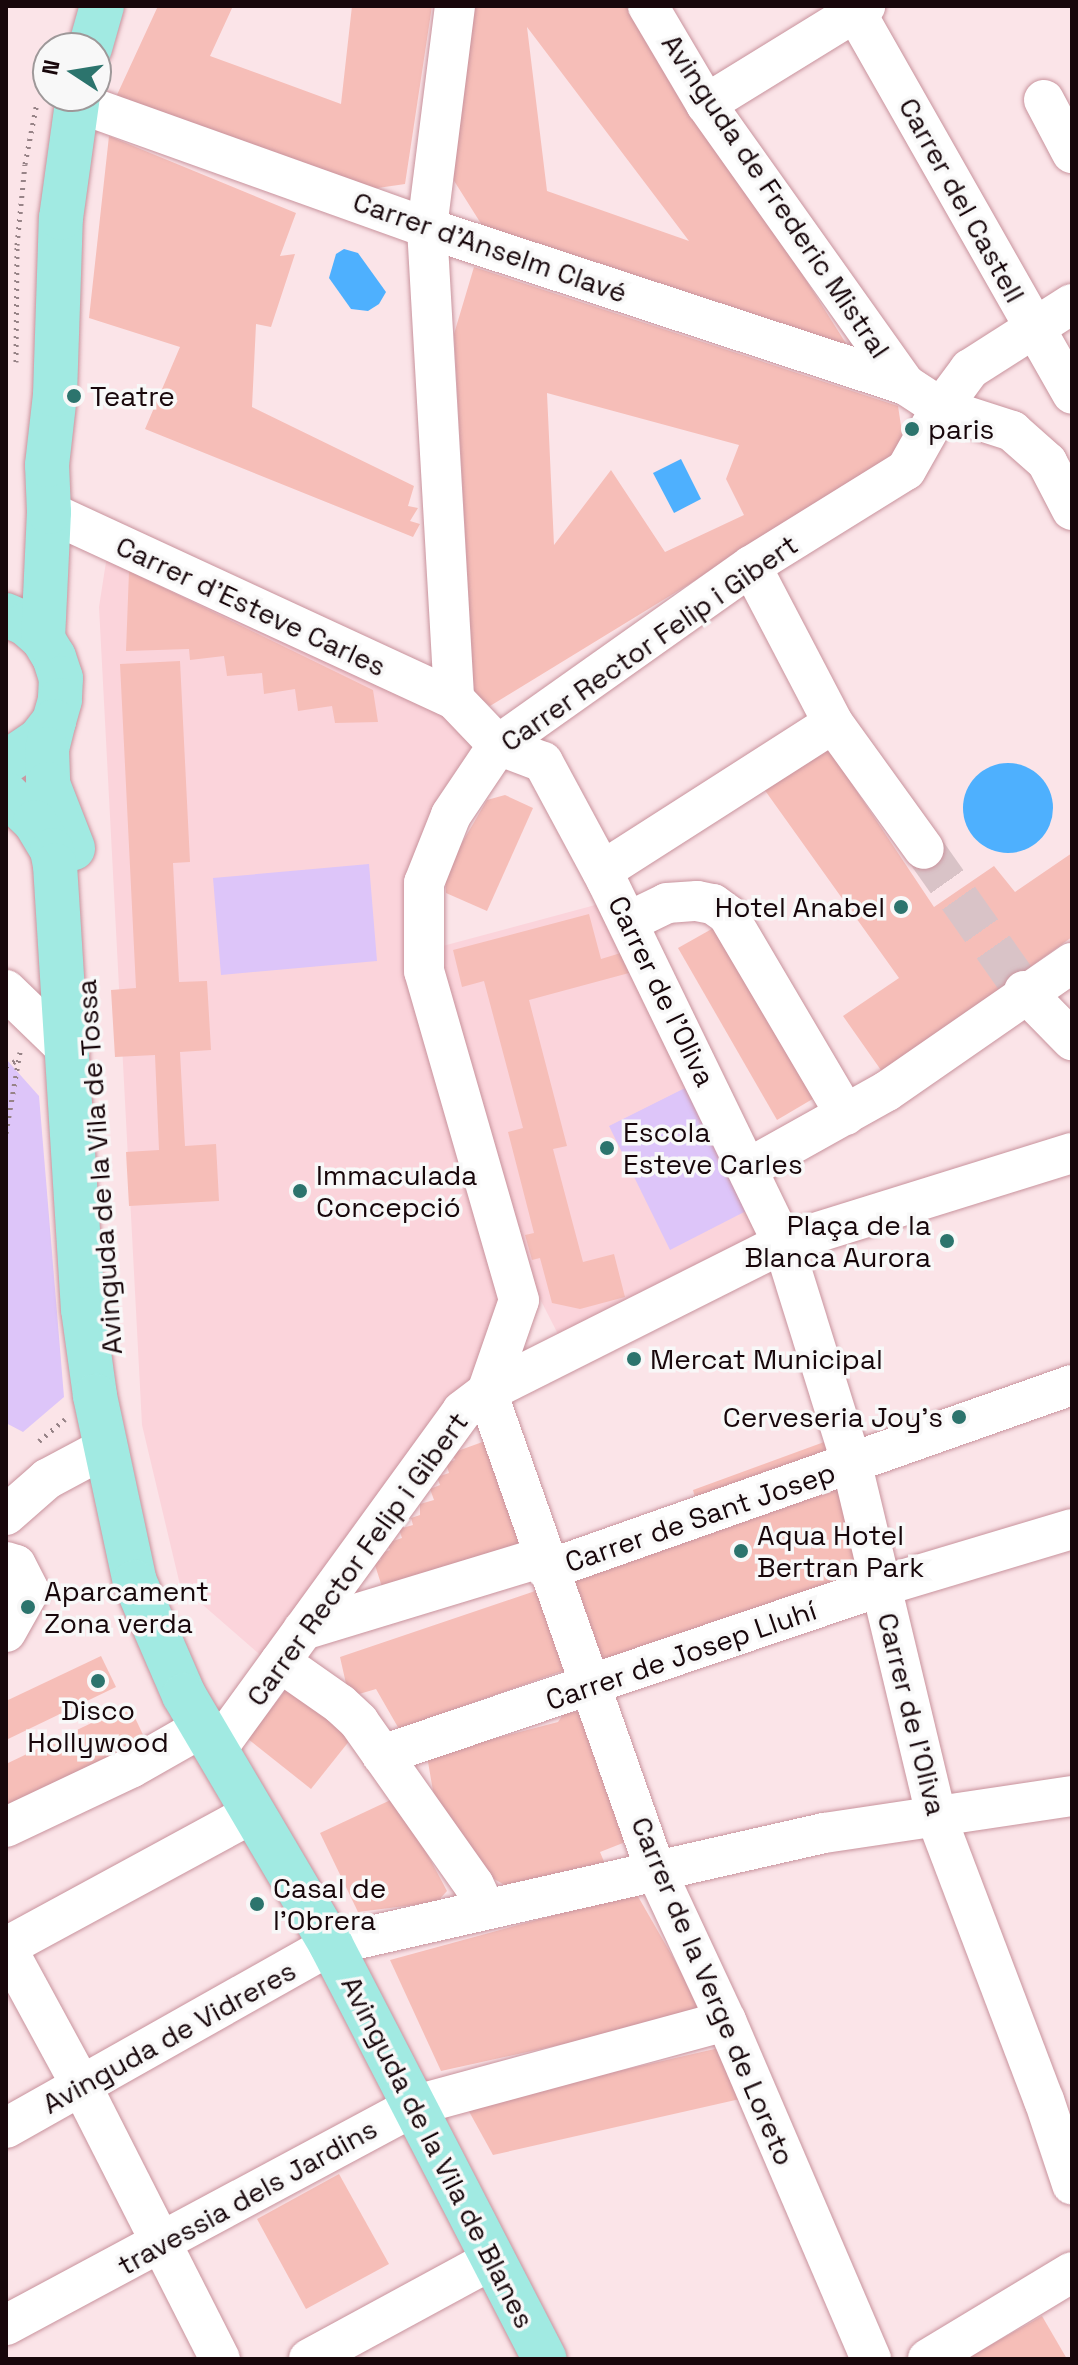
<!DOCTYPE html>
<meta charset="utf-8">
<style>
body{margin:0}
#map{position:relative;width:1078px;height:2365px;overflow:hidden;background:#fbe4e8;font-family:"Space Grotesk",sans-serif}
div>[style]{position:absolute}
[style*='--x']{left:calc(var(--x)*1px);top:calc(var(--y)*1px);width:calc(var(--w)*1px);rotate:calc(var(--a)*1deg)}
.built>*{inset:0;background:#fbd4db}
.green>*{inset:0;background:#ddc5f9}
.water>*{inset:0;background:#4eb0fe}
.round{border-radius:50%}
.building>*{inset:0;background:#f6beb8}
.minor-tunnel>*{height:40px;margin-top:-20px;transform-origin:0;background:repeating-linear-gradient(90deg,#d9c3c7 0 40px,transparent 0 60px)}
.path>*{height:5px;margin-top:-2.5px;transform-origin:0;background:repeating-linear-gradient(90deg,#978387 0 2px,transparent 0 8px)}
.roads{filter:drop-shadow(0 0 2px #c8939d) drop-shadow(0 0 2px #c8939d)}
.minor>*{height:40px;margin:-20px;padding:0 20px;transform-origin:20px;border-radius:20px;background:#fff}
.major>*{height:44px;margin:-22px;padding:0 22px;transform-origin:22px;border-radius:22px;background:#a1eae2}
.dots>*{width:22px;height:22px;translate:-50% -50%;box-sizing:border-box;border:4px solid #f8f8f8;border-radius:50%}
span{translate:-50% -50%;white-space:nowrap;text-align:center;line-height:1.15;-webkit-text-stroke:7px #f8f8f8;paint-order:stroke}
.street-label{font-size:28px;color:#18070b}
.poi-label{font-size:28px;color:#18070b}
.left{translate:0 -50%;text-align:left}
.right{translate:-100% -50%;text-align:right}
.frame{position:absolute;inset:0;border:8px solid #18070b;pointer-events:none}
.north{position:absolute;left:32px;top:32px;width:80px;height:80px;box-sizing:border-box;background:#f8f8f8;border:2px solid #9e9899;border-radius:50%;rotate:282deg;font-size:22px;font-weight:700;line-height:32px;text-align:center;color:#18070b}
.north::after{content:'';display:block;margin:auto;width:28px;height:36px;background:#2c746d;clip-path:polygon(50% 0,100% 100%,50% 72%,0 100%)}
</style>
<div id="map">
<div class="built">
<i style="clip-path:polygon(108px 549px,482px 732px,436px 800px,410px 881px,501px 1302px,470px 1384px,265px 1659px,180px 1585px,142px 1425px,99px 607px)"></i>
<i style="clip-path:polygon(599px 904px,763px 1235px,560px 1338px,538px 1295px,440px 970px,439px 947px)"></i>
</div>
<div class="green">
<i style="clip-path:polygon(369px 864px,377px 961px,221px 975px,213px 878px)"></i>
<i style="clip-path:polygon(6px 1059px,39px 1096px,64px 1397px,23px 1432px,6px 1423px)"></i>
<i style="clip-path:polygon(689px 1086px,750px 1209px,670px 1250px,609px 1126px)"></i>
</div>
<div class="water">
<i style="clip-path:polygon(344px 249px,358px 253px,386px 292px,379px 304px,368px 311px,351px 309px,329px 278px,336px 254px)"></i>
<i style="clip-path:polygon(681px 459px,701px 499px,674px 513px,653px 473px)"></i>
<i class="round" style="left:963px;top:763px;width:90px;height:90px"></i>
</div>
<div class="building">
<i style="clip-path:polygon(158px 6px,233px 6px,210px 56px,341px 104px,352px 6px,432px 6px,405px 184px,364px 190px,116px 97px)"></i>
<i style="clip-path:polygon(evenodd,467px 6px,633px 6px,847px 345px,485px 230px,446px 168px,467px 6px,527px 27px,689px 241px,547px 191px,527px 27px)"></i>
<i style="clip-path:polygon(109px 136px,296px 213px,280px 256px,295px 254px,271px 327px,256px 324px,252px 407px,414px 486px,408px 506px,418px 508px,410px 521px,420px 524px,413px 537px,145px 429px,180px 347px,89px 318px)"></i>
<i style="clip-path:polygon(evenodd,474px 267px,898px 406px,905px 452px,490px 706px,474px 693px,454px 334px,474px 267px,547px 393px,739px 445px,726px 479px,744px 515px,665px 552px,611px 470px,554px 545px,547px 393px)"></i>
<i style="clip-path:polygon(129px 571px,373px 690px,378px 722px,335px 723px,332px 706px,298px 711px,295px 689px,264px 694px,262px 673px,227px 676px,224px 656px,190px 660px,189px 649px,126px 651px)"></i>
<i style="clip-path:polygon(180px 661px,190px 862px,173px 863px,179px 982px,207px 981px,211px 1050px,180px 1052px,185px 1146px,216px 1144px,219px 1201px,129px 1206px,126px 1152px,159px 1150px,155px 1055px,115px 1057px,111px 990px,136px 988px,120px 664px)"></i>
<i style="clip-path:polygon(818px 733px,934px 907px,994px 866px,1015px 892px,1072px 853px,1072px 937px,883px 1073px,843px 1016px,899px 978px,754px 775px)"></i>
<i style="clip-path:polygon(505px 795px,533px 808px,487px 911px,446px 893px,445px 872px,487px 800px)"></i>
<i style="clip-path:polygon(589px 914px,601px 959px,624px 952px,629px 973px,529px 1000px,567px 1146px,553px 1149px,583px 1262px,614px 1254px,625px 1297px,580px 1309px,552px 1303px,540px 1258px,532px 1260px,525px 1235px,534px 1233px,508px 1132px,523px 1128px,484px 981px,462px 987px,453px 950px)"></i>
<i style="clip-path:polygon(717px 926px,816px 1097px,777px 1120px,678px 948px)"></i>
<i style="clip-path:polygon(835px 1438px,843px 1463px,699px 1512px,693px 1490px)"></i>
<i style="clip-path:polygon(488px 1440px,525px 1549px,383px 1590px,374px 1562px,381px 1560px,379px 1554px,390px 1550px,387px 1543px,402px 1538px,399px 1529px,413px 1525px,411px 1518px,420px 1515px,420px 1504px,434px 1500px,430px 1489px,440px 1485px,437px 1477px,449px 1473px,446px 1463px,455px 1460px,452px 1453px)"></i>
<i style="clip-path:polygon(848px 1471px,874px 1583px,589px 1670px,553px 1572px)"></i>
<i style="clip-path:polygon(541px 1589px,565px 1670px,399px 1729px,376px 1689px,349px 1697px,340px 1657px)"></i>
<i style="clip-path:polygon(101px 1656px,116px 1687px,6px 1740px,6px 1701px)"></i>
<i style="clip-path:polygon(290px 1684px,354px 1735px,311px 1789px,248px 1739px)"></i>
<i style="clip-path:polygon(129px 1705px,145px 1739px,6px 1806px,6px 1764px)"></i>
<i style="clip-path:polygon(575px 1712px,584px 1713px,628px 1841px,600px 1852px,605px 1864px,508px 1887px,489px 1876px,453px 1830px,433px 1791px,427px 1756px,558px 1722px,564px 1713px)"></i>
<i style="clip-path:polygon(397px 1797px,447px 1891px,437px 1902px,358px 1912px,320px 1833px)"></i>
<i style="clip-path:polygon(636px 1893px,705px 2013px,441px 2071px,390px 1960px)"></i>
<i style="clip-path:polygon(719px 2048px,740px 2099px,493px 2155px,466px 2106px)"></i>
<i style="clip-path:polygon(339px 2174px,389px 2264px,306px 2309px,257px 2219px)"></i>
<i style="clip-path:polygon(1042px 2316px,1067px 2359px,966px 2359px)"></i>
</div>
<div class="minor-tunnel">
<i style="--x:924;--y:849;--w:174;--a:54.8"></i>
</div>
<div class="path">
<i style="--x:40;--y:88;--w:35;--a:-77"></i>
<i style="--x:16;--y:362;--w:117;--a:-89.5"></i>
<i style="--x:17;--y:245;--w:81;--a:-84.4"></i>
<i style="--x:25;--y:164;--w:63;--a:-79"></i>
<i style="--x:6;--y:1066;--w:15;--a:-28"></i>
<i style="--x:6;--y:1133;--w:82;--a:-80.2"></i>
<i style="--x:39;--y:1441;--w:34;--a:-40"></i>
</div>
<div class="roads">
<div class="minor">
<i style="--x:455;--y:6;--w:224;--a:97.2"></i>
<i style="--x:427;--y:228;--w:472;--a:86.7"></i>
<i style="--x:454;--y:699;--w:64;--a:46.3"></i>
<i style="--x:498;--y:745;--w:48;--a:20.7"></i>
<i style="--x:543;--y:762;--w:135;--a:61.7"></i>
<i style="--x:607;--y:881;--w:403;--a:64.1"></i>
<i style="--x:783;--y:1243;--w:232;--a:72.7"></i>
<i style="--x:852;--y:1465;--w:364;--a:76.5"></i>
<i style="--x:937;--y:1819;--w:301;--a:69.2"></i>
<i style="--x:1044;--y:2100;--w:89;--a:71.6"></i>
<i style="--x:648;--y:6;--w:114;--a:59.4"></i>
<i style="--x:706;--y:104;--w:345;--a:54.6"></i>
<i style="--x:852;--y:6;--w:446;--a:60.4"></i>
<i style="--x:1044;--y:100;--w:60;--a:62.2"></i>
<i style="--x:76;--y:102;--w:373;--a:19.7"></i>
<i style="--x:427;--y:228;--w:504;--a:18.15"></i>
<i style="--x:906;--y:385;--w:42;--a:33.3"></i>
<i style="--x:941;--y:408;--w:75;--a:17.9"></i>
<i style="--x:1012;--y:431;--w:47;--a:41.5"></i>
<i style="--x:1047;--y:462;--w:54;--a:62.5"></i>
<i style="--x:706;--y:104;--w:187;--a:-31.6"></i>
<i style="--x:49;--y:512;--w:446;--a:24.8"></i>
<i style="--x:751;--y:566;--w:177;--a:62.4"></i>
<i style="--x:833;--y:723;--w:155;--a:54.2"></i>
<i style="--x:602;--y:871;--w:274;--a:-32.6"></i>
<i style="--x:628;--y:922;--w:43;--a:-26"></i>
<i style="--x:667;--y:903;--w:30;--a:-4"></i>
<i style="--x:697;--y:901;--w:16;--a:11"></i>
<i style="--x:713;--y:904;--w:19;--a:36"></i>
<i style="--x:728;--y:915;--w:232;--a:59.5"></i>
<i style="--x:6;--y:990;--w:88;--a:44.1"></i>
<i style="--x:1024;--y:991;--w:69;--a:45.6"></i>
<i style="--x:749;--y:1168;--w:158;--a:-29.2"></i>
<i style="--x:887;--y:1091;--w:225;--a:-34.7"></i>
<i style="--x:6;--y:1515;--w:55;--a:-41.3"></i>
<i style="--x:47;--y:1479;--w:66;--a:-28.1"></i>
<i style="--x:6;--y:1562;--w:10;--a:17"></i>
<i style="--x:16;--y:1565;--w:29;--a:63"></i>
<i style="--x:29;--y:1591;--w:47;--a:119.3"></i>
<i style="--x:547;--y:1570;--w:557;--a:-19.41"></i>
<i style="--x:303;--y:1630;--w:251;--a:-16.9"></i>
<i style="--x:280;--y:1662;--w:73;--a:35"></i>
<i style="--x:340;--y:1704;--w:26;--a:43"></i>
<i style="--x:359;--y:1722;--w:199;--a:54.8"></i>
<i style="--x:474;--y:1885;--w:26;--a:65"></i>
<i style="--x:216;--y:1750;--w:419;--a:-54"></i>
<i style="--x:462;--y:1411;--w:31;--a:-37"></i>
<i style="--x:487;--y:1392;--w:97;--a:-70.8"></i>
<i style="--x:519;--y:1300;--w:342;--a:-106.1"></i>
<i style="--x:424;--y:971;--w:88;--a:-90"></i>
<i style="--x:424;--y:883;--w:73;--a:-68.3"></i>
<i style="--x:451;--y:815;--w:84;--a:-56.1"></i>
<i style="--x:498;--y:745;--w:310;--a:-35.3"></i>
<i style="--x:751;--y:566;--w:182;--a:-31.8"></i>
<i style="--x:906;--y:470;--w:71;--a:-60.6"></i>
<i style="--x:941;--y:408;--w:49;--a:-53.4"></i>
<i style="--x:970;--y:369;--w:121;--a:-32.5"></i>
<i style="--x:382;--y:1755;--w:528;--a:-18.68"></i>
<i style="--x:882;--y:1586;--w:198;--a:-16.7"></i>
<i style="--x:6;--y:1827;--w:138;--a:-25.3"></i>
<i style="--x:131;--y:1768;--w:83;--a:-29.7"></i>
<i style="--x:6;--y:1947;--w:159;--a:61.5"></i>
<i style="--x:82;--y:2087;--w:305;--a:63.1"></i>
<i style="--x:6;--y:1947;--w:279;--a:-28.5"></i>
<i style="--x:6;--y:2128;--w:373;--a:-29.4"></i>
<i style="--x:331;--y:1945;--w:506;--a:-12.8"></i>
<i style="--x:824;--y:1833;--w:251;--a:-8.5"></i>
<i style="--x:6;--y:2325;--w:465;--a:-28.2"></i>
<i style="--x:416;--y:2105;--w:321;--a:-15.2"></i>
<i style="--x:309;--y:2359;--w:209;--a:-28.5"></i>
<i style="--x:871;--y:2359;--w:368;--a:-113.2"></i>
<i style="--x:726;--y:2021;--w:168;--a:-115"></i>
<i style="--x:655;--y:1869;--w:506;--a:-109.4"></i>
<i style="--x:487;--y:1392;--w:331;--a:-26.7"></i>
<i style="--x:783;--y:1243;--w:303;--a:-17.3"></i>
<i style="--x:928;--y:2359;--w:168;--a:-31.1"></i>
</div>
<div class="major">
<i style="--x:90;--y:48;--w:44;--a:-74.1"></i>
<i style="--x:6;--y:615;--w:22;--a:24"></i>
<i style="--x:26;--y:624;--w:23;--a:41"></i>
<i style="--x:43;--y:639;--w:21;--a:59"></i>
<i style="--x:54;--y:657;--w:22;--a:72"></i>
<i style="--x:61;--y:678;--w:22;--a:93"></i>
<i style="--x:60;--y:700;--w:22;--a:106"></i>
<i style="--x:54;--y:721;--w:24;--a:128"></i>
<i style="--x:39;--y:740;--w:40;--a:146"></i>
<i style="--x:43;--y:639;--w:127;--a:-87.3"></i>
<i style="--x:49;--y:512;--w:47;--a:-92.4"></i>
<i style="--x:47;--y:465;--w:70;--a:-83.5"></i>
<i style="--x:55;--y:395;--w:177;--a:-88.1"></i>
<i style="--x:61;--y:218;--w:123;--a:-82.1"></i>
<i style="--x:54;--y:721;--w:29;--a:104"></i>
<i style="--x:47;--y:749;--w:35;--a:88"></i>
<i style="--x:48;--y:784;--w:69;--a:68.7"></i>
<i style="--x:6;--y:794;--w:40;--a:44"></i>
<i style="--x:35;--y:822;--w:33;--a:59"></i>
<i style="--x:52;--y:850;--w:15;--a:79"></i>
<i style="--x:55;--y:865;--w:445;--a:86.4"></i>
<i style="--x:83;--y:1309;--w:88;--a:82.1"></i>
<i style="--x:95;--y:1396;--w:190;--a:77.9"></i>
<i style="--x:135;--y:1582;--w:123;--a:66.6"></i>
<i style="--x:184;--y:1695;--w:290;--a:59.5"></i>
<i style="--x:331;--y:1945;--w:466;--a:62.7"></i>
</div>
</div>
<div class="dots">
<i style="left:74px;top:396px;background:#2c746d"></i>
<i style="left:912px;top:429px;background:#2c746d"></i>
<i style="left:901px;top:907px;background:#2c746d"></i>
<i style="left:607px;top:1148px;background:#2c746d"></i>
<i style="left:300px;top:1191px;background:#2c746d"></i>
<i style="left:947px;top:1241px;background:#2c746d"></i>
<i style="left:634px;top:1359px;background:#2c746d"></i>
<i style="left:959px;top:1417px;background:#2c746d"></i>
<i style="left:741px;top:1551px;background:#2c746d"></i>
<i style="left:28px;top:1607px;background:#2c746d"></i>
<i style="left:98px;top:1681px;background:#2c746d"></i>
<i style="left:257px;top:1904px;background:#2c746d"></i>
</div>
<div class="street-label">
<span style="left:776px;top:196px;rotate:56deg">Avinguda de Frederic Mistral</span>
<span style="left:962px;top:200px;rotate:61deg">Carrer del Castell</span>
<span style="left:490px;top:247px;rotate:19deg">Carrer d'Anselm Clavé</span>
<span style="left:251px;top:606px;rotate:25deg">Carrer d'Esteve Carles</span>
<span style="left:649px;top:643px;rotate:-35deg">Carrer Rector Felip i Gibert</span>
<span style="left:662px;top:991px;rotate:64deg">Carrer de l'Oliva</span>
<span style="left:99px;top:1167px;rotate:-94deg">Avinguda de la Vila de Tossa</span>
<span style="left:700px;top:1517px;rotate:-19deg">Carrer de Sant Josep</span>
<span style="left:357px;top:1559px;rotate:-54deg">Carrer Rector Felip i Gibert</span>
<span style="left:681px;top:1655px;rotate:-19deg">Carrer de Josep Lluhí</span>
<span style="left:912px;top:1714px;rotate:76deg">Carrer de l'Oliva</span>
<span style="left:713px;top:1991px;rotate:67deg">Carrer de la Verge de Loreto</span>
<span style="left:169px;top:2037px;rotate:-29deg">Avinguda de Vidreres</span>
<span style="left:438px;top:2152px;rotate:63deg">Avinguda de la Vila de Blanes</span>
<span style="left:247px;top:2197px;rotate:-29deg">travessia dels Jardins</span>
</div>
<div class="poi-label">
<span class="left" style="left:90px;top:396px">Teatre</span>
<span class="left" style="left:928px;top:429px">paris</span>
<span class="right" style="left:885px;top:907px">Hotel Anabel</span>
<span class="left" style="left:623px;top:1148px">Escola<br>Esteve Carles</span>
<span class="left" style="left:316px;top:1191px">Immaculada<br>Concepció</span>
<span class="right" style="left:931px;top:1241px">Plaça de la<br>Blanca Aurora</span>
<span class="left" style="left:650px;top:1359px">Mercat Municipal</span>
<span class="right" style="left:943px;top:1417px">Cerveseria Joy's</span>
<span class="left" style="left:757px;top:1551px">Aqua Hotel<br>Bertran Park</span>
<span class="left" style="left:44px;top:1607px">Aparcament<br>Zona verda</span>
<span style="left:98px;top:1726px">Disco<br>Hollywood</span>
<span class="left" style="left:273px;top:1904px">Casal de<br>l'Obrera</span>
</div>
<div class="frame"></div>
<div class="north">N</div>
</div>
